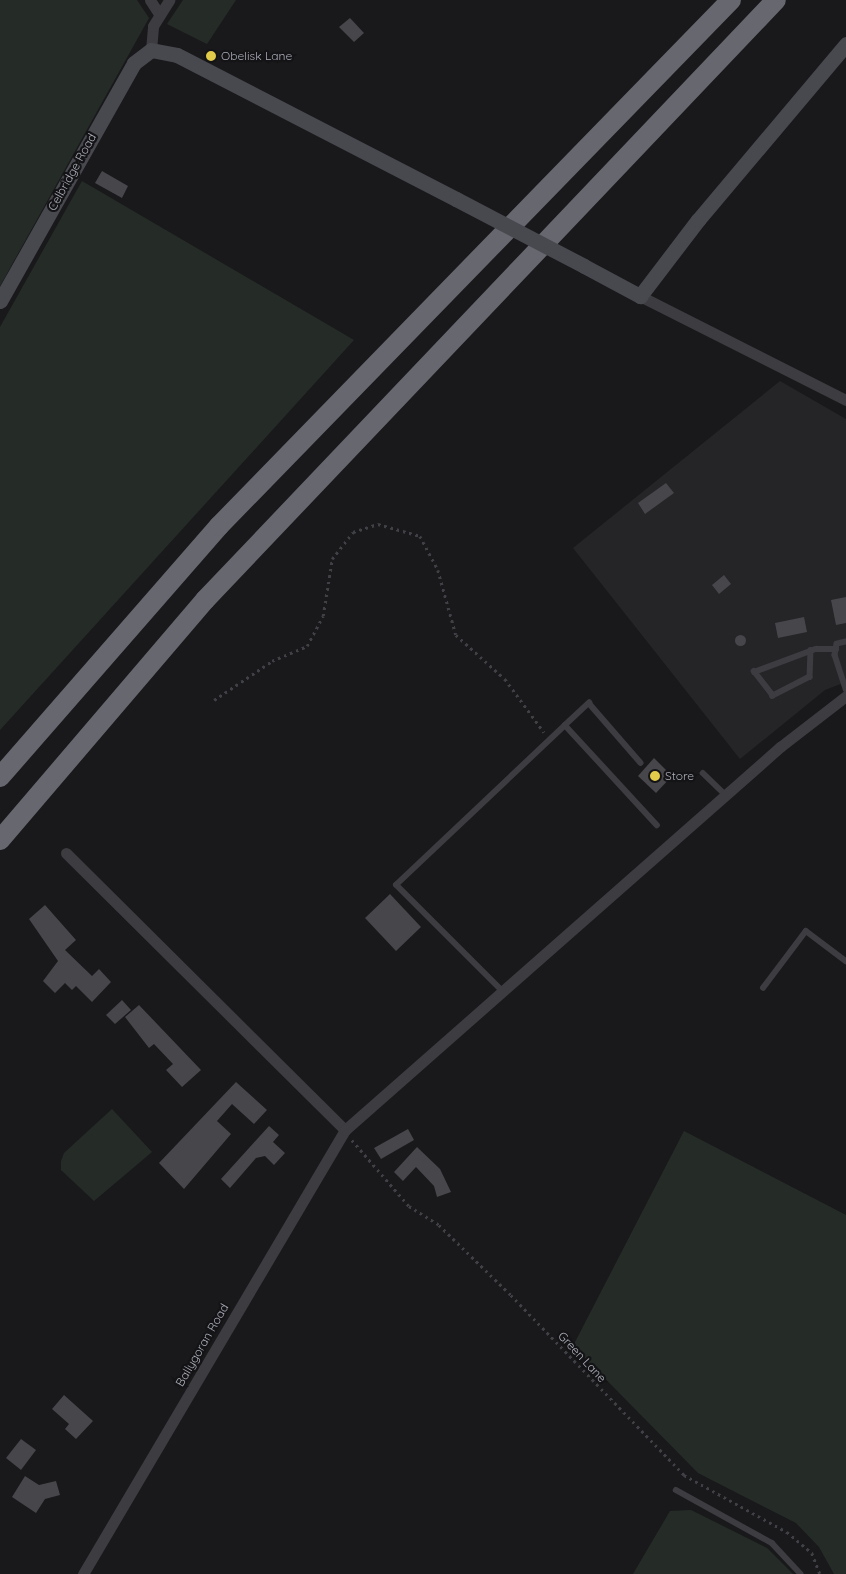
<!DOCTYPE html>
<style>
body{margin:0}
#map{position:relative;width:846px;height:1574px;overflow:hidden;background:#19191b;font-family:Quicksand,sans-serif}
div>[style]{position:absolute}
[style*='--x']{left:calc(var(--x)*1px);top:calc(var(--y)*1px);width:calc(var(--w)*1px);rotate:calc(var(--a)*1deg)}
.built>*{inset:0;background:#252528}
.green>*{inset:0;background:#252c27}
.building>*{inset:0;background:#46464b}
.round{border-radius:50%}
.path>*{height:2.5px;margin-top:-1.25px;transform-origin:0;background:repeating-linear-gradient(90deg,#404146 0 2.5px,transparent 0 6.5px)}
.lane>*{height:5.5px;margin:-2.75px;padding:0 2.75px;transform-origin:2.75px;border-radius:2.75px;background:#3c3c41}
.street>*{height:11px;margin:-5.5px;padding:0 5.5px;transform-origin:5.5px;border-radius:5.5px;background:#3c3c41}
.secondary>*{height:15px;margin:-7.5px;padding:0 7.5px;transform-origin:7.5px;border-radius:7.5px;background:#48494f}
.highway>*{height:20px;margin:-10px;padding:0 10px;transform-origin:10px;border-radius:10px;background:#676770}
.secondary-bridge>*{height:15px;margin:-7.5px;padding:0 7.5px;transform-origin:7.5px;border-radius:7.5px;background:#48494f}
.dots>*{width:14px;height:14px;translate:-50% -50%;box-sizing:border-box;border:2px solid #141416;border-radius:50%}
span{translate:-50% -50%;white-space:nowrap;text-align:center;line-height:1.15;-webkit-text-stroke:4.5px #141416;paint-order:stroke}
.poi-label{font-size:12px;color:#acaeb9}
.left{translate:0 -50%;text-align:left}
.street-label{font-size:12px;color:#acaeb9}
</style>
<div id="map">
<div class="built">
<i style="clip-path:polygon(780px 381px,846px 419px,846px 682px,825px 690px,740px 759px,573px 548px)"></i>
</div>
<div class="green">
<i style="clip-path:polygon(0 0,137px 0,149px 18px,0 286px)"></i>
<i style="clip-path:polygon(183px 0,236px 0,207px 44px,167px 24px)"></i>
<i style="clip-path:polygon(82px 181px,354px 340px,0 730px,0 327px)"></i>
<i style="clip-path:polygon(112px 1109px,152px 1152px,94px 1201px,61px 1170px,61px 1161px,64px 1153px)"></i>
<i style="clip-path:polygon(684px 1131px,846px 1215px,846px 1574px,834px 1574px,819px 1547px,796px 1523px,698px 1473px,573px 1346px)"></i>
<i style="clip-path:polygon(691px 1510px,767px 1548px,793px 1574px,633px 1574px,670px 1511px)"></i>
</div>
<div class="building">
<i style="clip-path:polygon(350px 18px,364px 33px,354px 42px,339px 27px)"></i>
<i style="clip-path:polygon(102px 171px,128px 186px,122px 198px,95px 183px)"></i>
<i style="clip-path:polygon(666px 483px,674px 493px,645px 514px,638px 503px)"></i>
<i style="clip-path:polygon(724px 575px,731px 584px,719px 594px,712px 585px)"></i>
<i style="clip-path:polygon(846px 597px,846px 623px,836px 625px,831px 600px)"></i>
<i style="clip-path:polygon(804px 617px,807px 632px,778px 638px,775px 623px)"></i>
<i class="round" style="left:734.5px;top:634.5px;width:11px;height:11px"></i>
<i style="clip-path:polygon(654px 758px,672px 776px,656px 793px,638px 776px)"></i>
<i style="clip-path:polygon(390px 894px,421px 927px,396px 951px,365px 918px)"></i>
<i style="clip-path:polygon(45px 905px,76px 940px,65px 950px,92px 976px,99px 969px,111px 982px,92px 1002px,76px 986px,72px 990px,65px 983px,55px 993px,43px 981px,58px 961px,29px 919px)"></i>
<i style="clip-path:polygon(122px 1000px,131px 1010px,115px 1024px,106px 1015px)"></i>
<i style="clip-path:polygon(139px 1005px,201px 1070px,182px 1087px,166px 1070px,173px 1064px,154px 1044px,149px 1048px,125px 1017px)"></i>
<i style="clip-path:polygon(236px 1082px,267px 1110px,254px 1124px,232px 1104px,217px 1121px,231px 1134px,184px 1189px,159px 1163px)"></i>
<i style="clip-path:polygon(269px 1126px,279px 1135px,273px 1142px,285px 1153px,274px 1165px,265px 1156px,256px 1158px,230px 1188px,221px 1179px)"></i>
<i style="clip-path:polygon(408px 1129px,414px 1140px,381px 1159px,374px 1148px)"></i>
<i style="clip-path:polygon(417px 1147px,440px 1169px,451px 1192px,437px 1197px,434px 1186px,416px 1167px,403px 1181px,394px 1172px)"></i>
<i style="clip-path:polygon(64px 1395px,93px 1421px,76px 1439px,65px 1429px,69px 1424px,52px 1409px)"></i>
<i style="clip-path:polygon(21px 1439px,36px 1450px,21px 1470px,6px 1458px)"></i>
<i style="clip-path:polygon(25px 1476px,39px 1485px,56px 1481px,60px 1495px,45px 1499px,36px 1513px,12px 1497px)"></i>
</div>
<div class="path">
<i style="--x:214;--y:700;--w:70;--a:-33.9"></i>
<i style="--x:272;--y:661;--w:38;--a:-23"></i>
<i style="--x:307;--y:646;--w:34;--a:-62"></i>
<i style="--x:323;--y:616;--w:58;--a:-81"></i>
<i style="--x:332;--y:559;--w:34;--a:-52"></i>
<i style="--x:353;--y:532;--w:26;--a:-18"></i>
<i style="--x:378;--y:524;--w:44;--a:15.9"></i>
<i style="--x:420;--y:536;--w:38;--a:62"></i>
<i style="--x:438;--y:570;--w:67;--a:74.5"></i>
<i style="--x:456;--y:635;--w:66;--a:41.9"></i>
<i style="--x:505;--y:679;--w:66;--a:53.7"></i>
<i style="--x:352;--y:1140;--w:87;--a:49.2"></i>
<i style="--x:409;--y:1206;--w:36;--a:32"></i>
<i style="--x:439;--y:1225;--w:100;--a:44.2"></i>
<i style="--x:511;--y:1295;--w:250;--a:46.1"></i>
<i style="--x:684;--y:1475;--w:118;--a:29"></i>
<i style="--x:787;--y:1532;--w:33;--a:40"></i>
<i style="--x:812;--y:1553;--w:22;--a:69"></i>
</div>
<div class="lane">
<i style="--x:846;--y:642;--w:9;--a:167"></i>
<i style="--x:837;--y:644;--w:11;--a:100"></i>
<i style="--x:835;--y:655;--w:36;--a:72"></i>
<i style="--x:811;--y:650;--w:27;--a:92"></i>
<i style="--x:810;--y:677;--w:42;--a:152.8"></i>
<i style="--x:773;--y:696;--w:31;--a:-128"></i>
<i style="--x:754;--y:672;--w:66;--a:-20.4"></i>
<i style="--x:816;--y:649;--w:20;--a:0"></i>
<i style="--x:565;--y:725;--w:33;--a:-43"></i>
<i style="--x:589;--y:703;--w:79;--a:49.1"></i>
<i style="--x:703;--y:773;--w:30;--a:44"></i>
<i style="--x:763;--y:988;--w:71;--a:-53"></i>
<i style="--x:806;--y:931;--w:50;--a:36.9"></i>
<i style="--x:501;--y:990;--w:148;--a:-135"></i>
<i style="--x:396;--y:885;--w:233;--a:-43.4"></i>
<i style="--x:565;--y:725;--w:136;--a:47.4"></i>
<i style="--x:676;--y:1490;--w:110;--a:28.9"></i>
<i style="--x:772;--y:1543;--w:42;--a:46.9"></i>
</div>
<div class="street">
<i style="--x:150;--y:0;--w:17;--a:57"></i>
<i style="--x:151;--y:50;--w:24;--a:-85"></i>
<i style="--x:153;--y:26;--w:31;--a:-58"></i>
<i style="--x:640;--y:296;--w:231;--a:26.8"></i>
<i style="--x:66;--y:853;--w:393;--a:44.8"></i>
<i style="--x:83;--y:1574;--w:516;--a:-59.46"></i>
<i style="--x:345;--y:1130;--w:580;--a:-41.36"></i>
<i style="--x:780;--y:747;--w:83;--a:-37.7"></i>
</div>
<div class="secondary">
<i style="--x:584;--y:266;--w:64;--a:28.2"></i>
<i style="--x:640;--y:296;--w:96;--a:-52.7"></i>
<i style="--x:698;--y:220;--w:230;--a:-49.9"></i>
<i style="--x:0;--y:301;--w:273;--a:-60.6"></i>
<i style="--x:134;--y:63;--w:21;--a:-37"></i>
<i style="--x:151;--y:50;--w:26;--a:11"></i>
<i style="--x:177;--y:55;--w:314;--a:27.3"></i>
</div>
<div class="highway">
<i style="--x:0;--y:777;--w:333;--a:-48.9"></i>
<i style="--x:219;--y:526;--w:734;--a:-45.77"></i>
<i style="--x:0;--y:840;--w:316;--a:-49.5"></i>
<i style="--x:205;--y:600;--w:828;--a:-46.42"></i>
</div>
<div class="secondary-bridge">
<i style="--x:456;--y:199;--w:144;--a:27.6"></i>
</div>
<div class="dots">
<i style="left:211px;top:56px;background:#e2ca4a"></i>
<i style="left:655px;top:776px;background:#e2ca4a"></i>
</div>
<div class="poi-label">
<span class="left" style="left:221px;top:56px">Obelisk Lane</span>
<span class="left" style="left:665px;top:776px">Store</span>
</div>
<div class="street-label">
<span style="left:72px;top:172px;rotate:-61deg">Celbridge Road</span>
<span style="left:202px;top:1345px;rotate:-60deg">Ballygoran Road</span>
<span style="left:582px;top:1357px;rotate:47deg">Green Lane</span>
</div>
</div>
